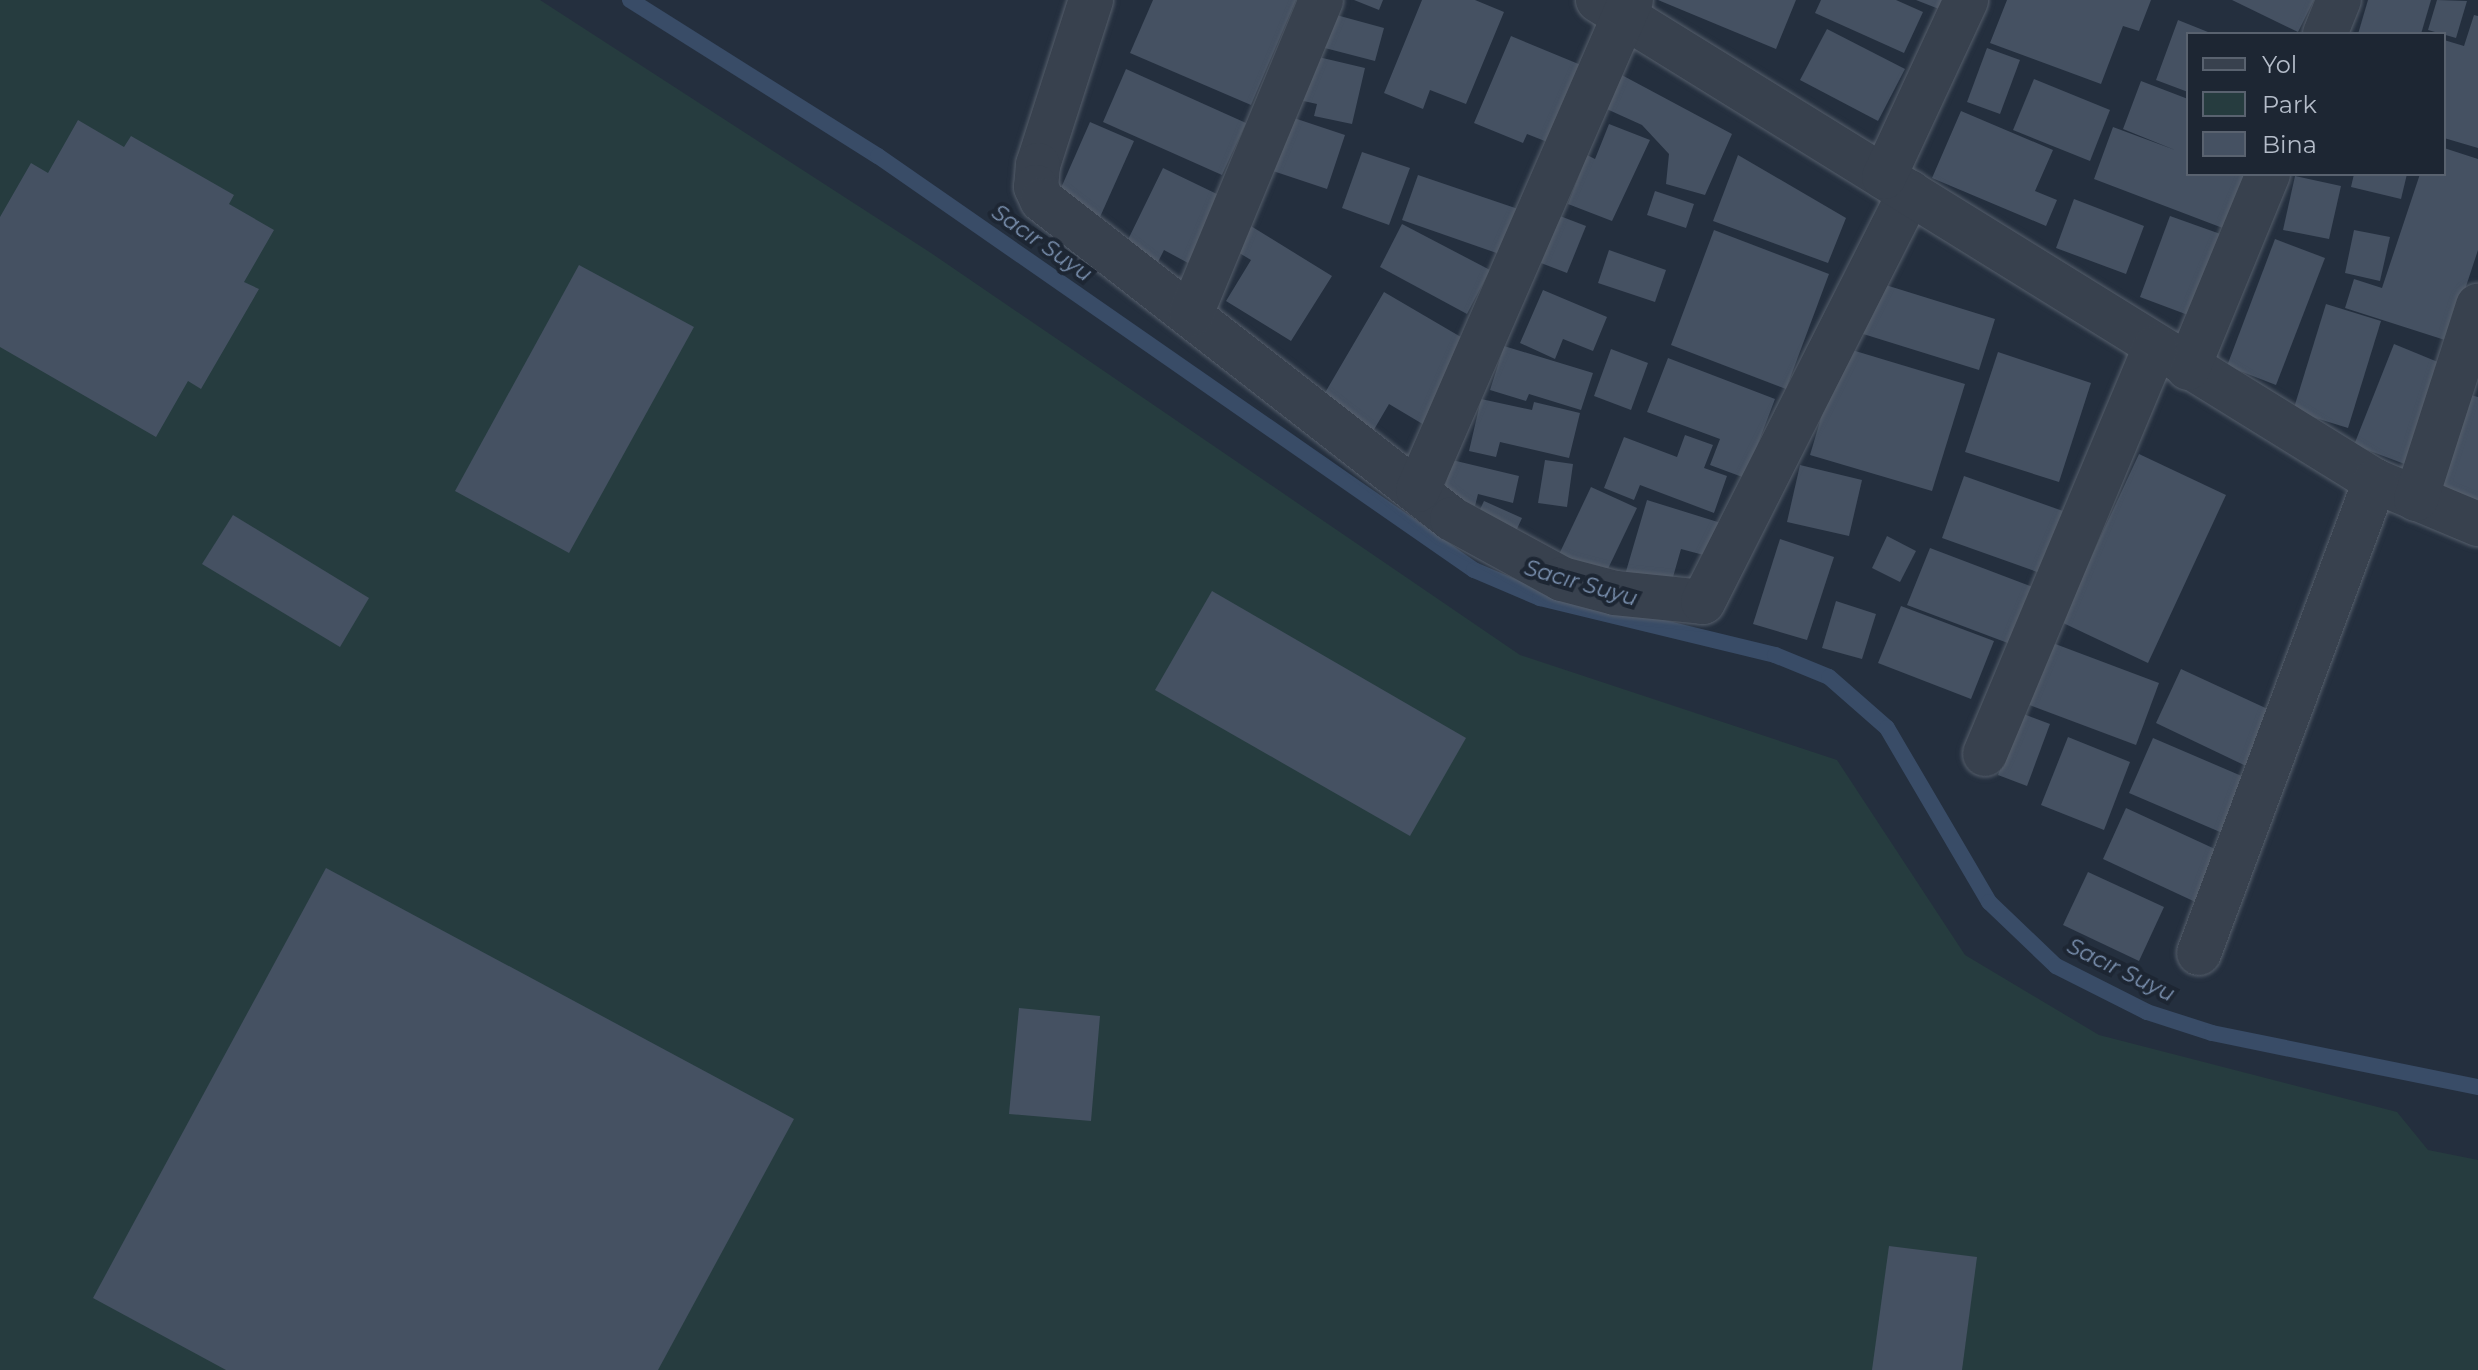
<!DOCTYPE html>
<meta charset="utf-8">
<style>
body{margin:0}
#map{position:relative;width:2478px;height:1370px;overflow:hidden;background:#242f3e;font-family:Montserrat,sans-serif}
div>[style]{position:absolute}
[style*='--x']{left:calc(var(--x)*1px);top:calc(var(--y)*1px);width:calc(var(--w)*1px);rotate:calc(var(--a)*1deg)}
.green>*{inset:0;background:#263c3f}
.stream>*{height:16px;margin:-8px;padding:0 8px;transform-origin:8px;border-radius:8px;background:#394c67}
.building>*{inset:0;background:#455162}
.roads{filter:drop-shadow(0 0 2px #565f6c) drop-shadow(0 0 2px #565f6c)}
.minor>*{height:44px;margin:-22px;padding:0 22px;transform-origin:22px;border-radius:22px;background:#38414e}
span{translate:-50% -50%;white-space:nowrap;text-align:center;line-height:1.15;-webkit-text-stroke:8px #1d2633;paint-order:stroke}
.water-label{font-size:22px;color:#7c92b1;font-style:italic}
.legend{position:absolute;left:2186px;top:32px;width:260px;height:144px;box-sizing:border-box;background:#1d2633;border:2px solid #59626f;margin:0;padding:10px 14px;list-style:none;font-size:24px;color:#b4bcc9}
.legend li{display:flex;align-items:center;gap:16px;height:40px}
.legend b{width:40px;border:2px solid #59626f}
</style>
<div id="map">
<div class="green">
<i style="clip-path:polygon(0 0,540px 0,931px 253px,1520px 655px,1837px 760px,1965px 955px,2099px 1035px,2397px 1112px,2428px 1150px,2478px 1160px,2478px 1370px,0 1370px)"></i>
</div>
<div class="stream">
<i style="--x:630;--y:0;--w:293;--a:32.2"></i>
<i style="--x:878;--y:156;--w:726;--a:34.79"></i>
<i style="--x:1474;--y:570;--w:72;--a:23"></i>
<i style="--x:1540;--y:598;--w:242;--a:13.6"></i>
<i style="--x:1775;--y:655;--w:58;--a:22.2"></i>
<i style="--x:1829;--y:677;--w:77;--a:41.3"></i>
<i style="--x:1887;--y:728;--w:202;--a:59.6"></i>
<i style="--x:1989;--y:902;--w:93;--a:43.7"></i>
<i style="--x:2056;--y:966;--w:102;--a:26.8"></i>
<i style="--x:2147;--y:1012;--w:68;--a:17.9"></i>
<i style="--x:2212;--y:1033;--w:271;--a:11.5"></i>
</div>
<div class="building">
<i style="clip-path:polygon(1153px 0,1296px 0,1251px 105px,1130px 53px)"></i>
<i style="clip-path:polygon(1354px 0,1383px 0,1379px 10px)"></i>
<i style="clip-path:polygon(1422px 0,1475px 0,1504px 12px,1466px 104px,1430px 90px,1423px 109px,1384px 93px)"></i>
<i style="clip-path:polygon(1658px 0,1796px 0,1776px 49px)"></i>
<i style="clip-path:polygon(1821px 0,1896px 0,1923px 12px,1904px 53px,1815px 13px)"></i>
<i style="clip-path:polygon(1916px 0,1949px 0,1944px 11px)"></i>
<i style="clip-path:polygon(2007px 0,2151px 0,2139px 31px,2123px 26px,2101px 84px,1990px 43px)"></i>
<i style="clip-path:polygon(2232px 0,2314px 0,2298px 32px)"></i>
<i style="clip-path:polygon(2368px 0,2431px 0,2421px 34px,2358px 34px)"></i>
<i style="clip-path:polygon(2437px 0,2467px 1px,2456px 38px,2428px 30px)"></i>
<i style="clip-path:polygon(1329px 13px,1384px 28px,1375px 61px,1321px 47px)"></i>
<i style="clip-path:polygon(2474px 15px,2478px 16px,2478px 148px,2444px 138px,2444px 40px,2464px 46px)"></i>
<i style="clip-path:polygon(2178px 20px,2213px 34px,2188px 34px,2188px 92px,2156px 80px)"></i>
<i style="clip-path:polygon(1827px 29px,1905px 69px,1878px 121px,1800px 80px)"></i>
<i style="clip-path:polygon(1511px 36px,1593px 70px,1560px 147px,1527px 134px,1523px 143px,1474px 123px)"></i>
<i style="clip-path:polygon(1987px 48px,2020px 60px,2000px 114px,1967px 102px)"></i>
<i style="clip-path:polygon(1310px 55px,1365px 68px,1352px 124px,1314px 116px,1317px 104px,1299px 100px)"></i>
<i style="clip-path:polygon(1126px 69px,1246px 123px,1222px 175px,1103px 122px)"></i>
<i style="clip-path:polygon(1618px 73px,1732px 134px,1705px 195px,1666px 184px,1669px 154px,1642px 125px,1600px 106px)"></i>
<i style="clip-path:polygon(2034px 79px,2110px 110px,2090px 161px,2013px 130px)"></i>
<i style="clip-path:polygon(2141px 81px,2188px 99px,2188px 174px,2249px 174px,2228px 230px,2094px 179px,2113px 127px,2175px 150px,2123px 129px)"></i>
<i style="clip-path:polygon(1961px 111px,2053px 150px,2035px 191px,2057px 200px,2046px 226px,1932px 178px)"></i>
<i style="clip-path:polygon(1288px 116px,1345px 135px,1327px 189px,1270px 170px)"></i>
<i style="clip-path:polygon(78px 120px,124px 147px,131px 136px,234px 195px,229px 204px,274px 230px,244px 282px,259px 289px,201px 389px,188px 381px,156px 437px,0 347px,0 217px,31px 163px,48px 173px)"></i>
<i style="clip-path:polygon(1090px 122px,1134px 141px,1100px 217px,1057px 197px)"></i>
<i style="clip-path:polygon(1609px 124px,1650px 140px,1612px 221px,1568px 204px,1587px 155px,1595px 159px)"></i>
<i style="clip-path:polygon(2444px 148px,2478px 159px,2478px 250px,2448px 341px,2345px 308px,2354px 279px,2382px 288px,2420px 174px,2444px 174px)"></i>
<i style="clip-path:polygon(1362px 152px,1410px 168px,1389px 225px,1342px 208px)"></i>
<i style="clip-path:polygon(1738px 155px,1846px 218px,1828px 263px,1713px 221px)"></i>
<i style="clip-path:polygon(1163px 168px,1221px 196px,1188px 263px,1164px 250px,1153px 272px,1120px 256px)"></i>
<i style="clip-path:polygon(2354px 174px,2407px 174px,2401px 199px,2351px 187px)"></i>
<i style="clip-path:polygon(1418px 175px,1524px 211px,1508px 257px,1402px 220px)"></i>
<i style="clip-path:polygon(2295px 176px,2341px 186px,2329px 239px,2283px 230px)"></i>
<i style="clip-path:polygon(1655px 191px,1694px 204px,1686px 228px,1647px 215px)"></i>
<i style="clip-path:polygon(2074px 199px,2144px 226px,2126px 274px,2056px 248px)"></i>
<i style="clip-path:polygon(1560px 216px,1586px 226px,1567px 273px,1541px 263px)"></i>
<i style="clip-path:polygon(2170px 216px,2226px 236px,2196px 318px,2140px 297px)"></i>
<i style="clip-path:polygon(1246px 223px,1332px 276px,1291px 341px,1226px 301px,1251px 260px,1231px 248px)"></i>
<i style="clip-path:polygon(1402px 224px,1490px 270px,1467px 314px,1380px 267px)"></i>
<i style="clip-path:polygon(1714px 230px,1829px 274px,1786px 389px,1671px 345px)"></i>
<i style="clip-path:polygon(2354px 230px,2390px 237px,2380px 281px,2345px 273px)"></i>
<i style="clip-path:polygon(2275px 239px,2325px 258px,2276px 385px,2227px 366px)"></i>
<i style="clip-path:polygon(1609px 250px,1666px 270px,1655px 302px,1598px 283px)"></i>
<i style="clip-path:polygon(579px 265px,694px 327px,569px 553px,455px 491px)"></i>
<i style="clip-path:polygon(1876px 282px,1995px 319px,1979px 370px,1860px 333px)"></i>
<i style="clip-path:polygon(1543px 290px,1607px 317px,1593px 351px,1563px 339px,1555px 359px,1520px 343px)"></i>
<i style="clip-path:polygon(1384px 292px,1478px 347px,1431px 429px,1389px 404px,1372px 433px,1319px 403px)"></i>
<i style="clip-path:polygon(2326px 304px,2381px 321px,2348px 428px,2293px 411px)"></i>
<i style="clip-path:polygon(2394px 344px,2450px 367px,2410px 466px,2354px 445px)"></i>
<i style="clip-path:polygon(1504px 346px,1593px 373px,1581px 410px,1529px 394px,1526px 401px,1490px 390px)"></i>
<i style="clip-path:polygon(1842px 347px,1965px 384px,1932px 491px,1810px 455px)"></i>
<i style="clip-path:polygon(1611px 349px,1648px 363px,1631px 410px,1594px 396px)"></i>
<i style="clip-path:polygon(1998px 352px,2091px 383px,2059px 482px,1965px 452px)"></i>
<i style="clip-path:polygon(1668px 358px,1775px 399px,1745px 478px,1710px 465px,1720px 439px,1647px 412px)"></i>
<i style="clip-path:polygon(2467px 394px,2478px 397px,2478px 502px,2436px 487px)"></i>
<i style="clip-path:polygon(1481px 399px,1532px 410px,1534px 402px,1580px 413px,1569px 458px,1500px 442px,1496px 457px,1469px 451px)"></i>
<i style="clip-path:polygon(1685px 435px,1713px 445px,1704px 468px,1727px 476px,1714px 513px,1640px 485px,1634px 500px,1604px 488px,1624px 437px,1677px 457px)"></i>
<i style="clip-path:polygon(2139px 454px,2226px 495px,2148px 663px,2061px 622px)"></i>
<i style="clip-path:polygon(1452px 460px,1519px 476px,1513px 503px,1478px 494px,1475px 506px,1442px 498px)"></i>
<i style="clip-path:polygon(1545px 460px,1573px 464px,1567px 507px,1538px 503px)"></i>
<i style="clip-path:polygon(1800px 465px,1862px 480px,1849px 536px,1787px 522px)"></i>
<i style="clip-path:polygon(1964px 476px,2063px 511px,2040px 573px,1942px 538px)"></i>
<i style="clip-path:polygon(1591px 487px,1637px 508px,1605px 575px,1553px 567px)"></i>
<i style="clip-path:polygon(1647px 500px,1721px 523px,1711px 557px,1681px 549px,1667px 598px,1622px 585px)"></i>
<i style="clip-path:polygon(1484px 501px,1522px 518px,1511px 542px,1473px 524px)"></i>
<i style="clip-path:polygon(233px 515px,369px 598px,340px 647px,202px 564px)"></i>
<i style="clip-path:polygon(1887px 536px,1916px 551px,1900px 582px,1872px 568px)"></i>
<i style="clip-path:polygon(1780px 539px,1834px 557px,1807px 640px,1753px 624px)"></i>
<i style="clip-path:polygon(1930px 548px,2035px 588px,2013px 645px,1907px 605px)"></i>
<i style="clip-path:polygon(1212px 591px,1466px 738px,1410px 836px,1155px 690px)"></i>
<i style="clip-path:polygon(1836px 601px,1876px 614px,1862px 659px,1822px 648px)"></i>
<i style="clip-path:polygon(1901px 606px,1994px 641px,1971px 699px,1878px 663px)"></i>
<i style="clip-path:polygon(2050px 642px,2159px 683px,2136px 745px,2027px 704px)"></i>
<i style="clip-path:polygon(2181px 669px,2272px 711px,2246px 766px,2156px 723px)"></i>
<i style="clip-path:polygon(2021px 713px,2050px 724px,2027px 786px,1998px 775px)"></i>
<i style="clip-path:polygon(2068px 737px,2130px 762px,2104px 830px,2041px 805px)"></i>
<i style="clip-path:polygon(2153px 738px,2251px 780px,2227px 835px,2129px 793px)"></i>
<i style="clip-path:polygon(2126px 808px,2228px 855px,2204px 906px,2103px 859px)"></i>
<i style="clip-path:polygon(326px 868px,794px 1119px,658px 1370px,226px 1370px,93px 1298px)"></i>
<i style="clip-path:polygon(2088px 872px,2164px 907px,2139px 961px,2063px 925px)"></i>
<i style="clip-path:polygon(1019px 1008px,1100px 1016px,1091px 1121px,1009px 1114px)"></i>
<i style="clip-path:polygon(1889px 1246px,1977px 1257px,1962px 1370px,1872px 1370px)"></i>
</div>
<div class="roads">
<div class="minor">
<i style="--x:1091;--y:0;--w:173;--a:107.8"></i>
<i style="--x:1038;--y:165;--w:22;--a:95"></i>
<i style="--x:1036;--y:187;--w:14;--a:65"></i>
<i style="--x:1042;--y:200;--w:519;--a:37.88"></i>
<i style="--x:1452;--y:519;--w:125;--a:28.6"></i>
<i style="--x:1562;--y:579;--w:55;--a:14.8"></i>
<i style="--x:1615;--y:593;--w:88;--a:5.8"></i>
<i style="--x:1703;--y:602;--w:459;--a:-63.2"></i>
<i style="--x:1598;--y:0;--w:914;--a:31.76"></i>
<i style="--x:2375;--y:481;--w:112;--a:22.7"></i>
<i style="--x:2325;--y:34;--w:37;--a:-68"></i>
<i style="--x:1884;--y:177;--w:195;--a:-65.1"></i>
<i style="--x:1191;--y:314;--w:340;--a:-67.5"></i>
<i style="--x:2188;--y:368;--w:210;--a:-67.6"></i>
<i style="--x:1418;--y:490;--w:534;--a:-66.51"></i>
<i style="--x:2416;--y:499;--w:203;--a:-72.2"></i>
<i style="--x:1985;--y:754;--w:441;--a:-67.3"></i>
<i style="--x:2199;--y:953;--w:504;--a:-69.55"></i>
</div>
</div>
<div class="water-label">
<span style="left:1042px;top:243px;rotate:35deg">Sacır Suyu</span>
<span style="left:1581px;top:583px;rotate:16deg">Sacır Suyu</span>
<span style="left:2121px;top:970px;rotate:26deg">Sacır Suyu</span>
</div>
<ul class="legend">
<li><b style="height:10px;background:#38414e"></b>Yol</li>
<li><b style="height:22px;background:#263c3f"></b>Park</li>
<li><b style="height:22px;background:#455162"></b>Bina</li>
</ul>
</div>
